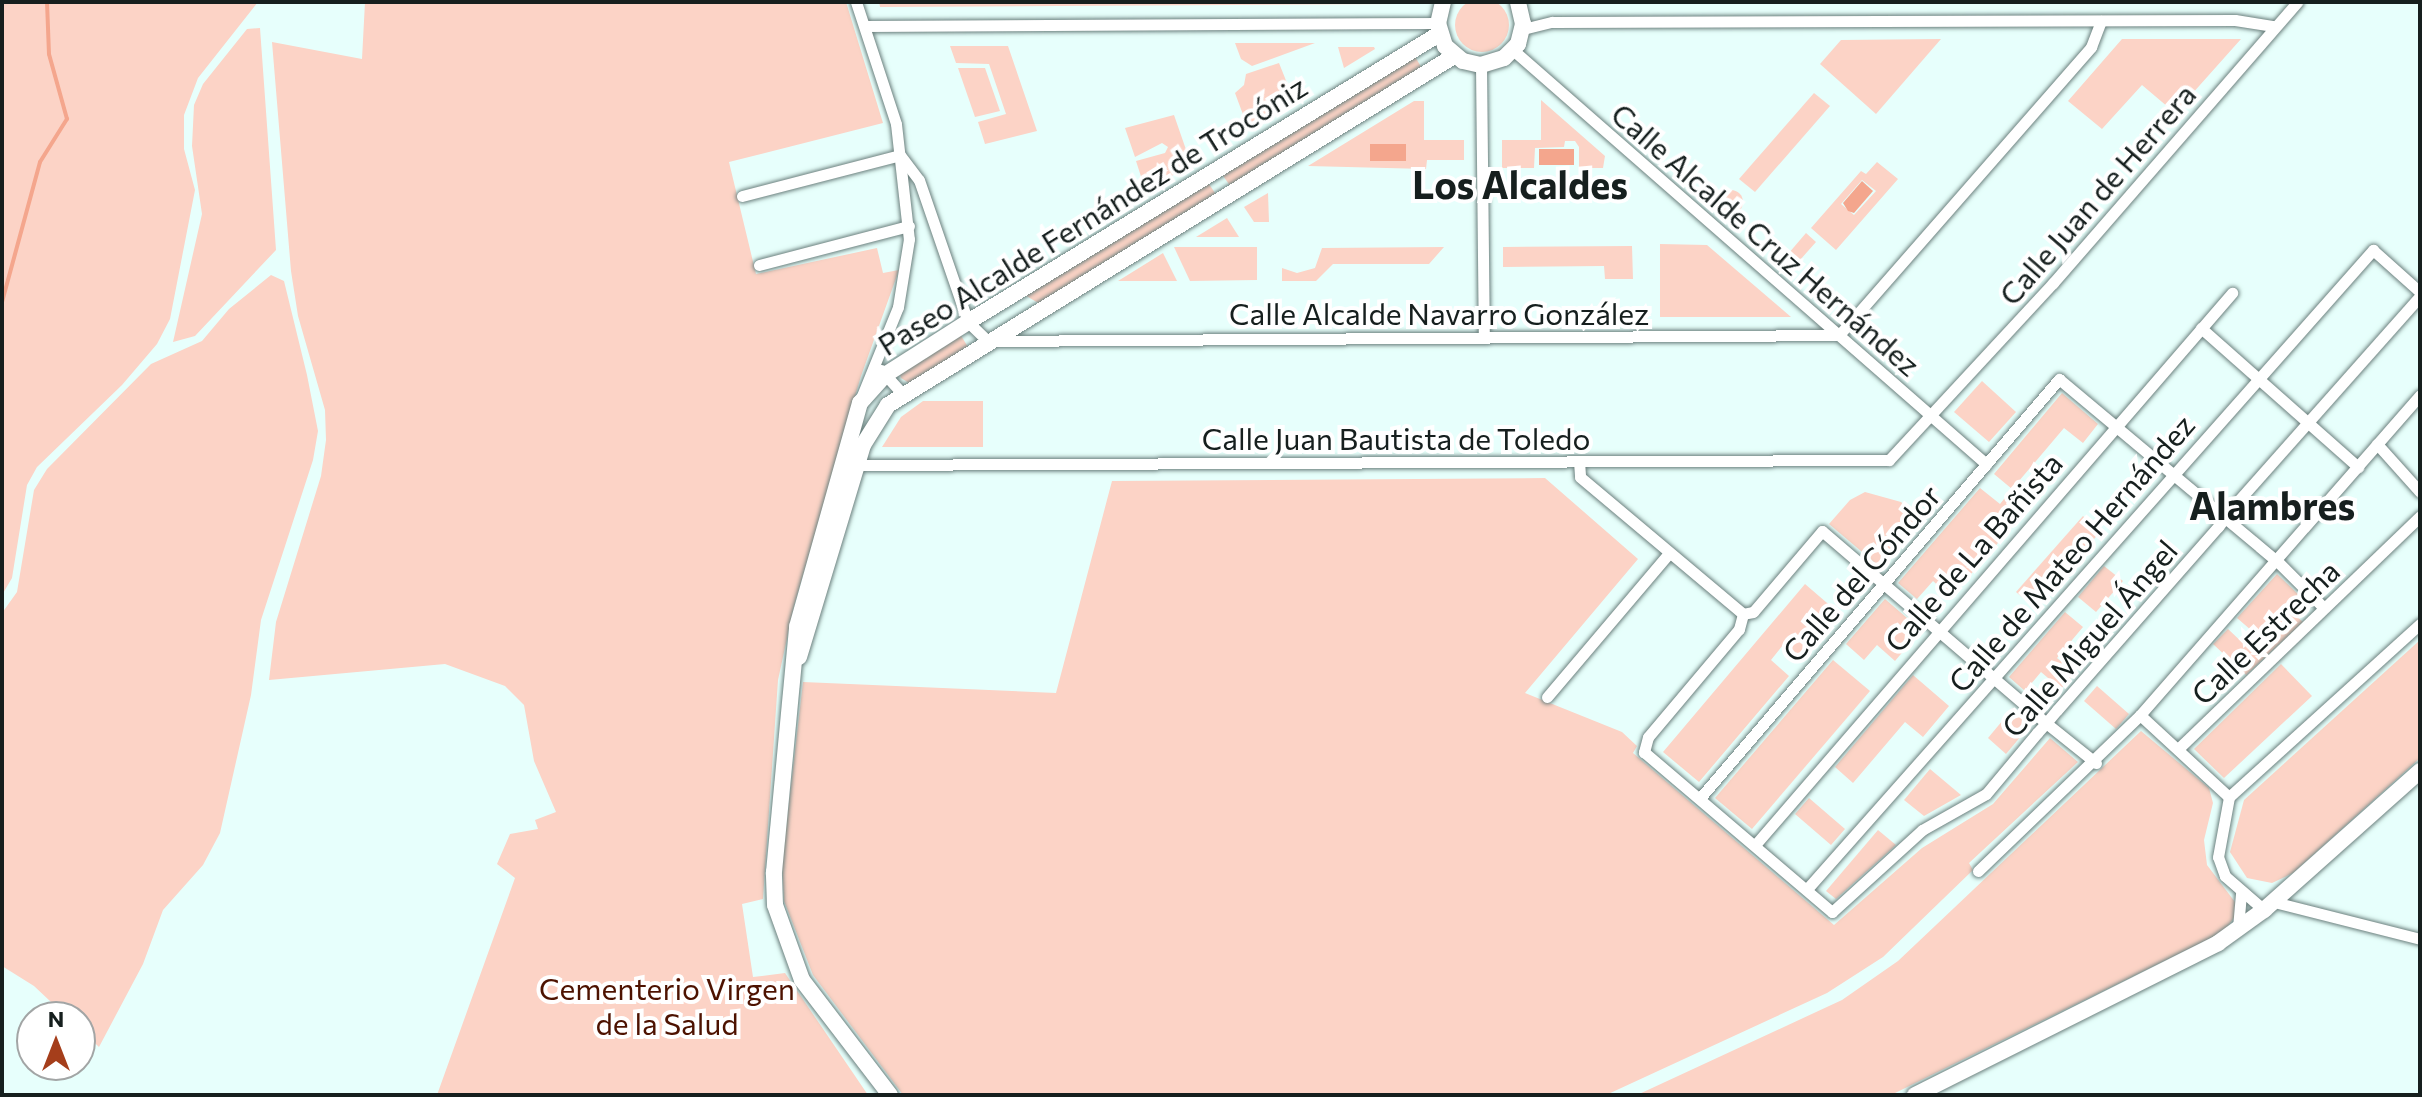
<!DOCTYPE html>
<meta charset="utf-8">
<style>
body{margin:0}
#map{position:relative;width:2422px;height:1097px;overflow:hidden;background:#e7fffc;font-family:Commissioner,sans-serif}
div>[style]{position:absolute}
[style*='--x']{left:calc(var(--x)*1px);top:calc(var(--y)*1px);width:calc(var(--w)*1px);rotate:calc(var(--a)*1deg)}
.green>*{inset:0;background:#fcd3c6}
.round{border-radius:50%}
.water>*{inset:0;background:#f4a68d}
.stream>*{height:4px;margin:-2px;padding:0 2px;transform-origin:2px;border-radius:2px;background:#f4a68d}
.roads{filter:drop-shadow(0 0 2px #6c817e) drop-shadow(0 0 2px #6c817e)}
.street>*{height:11px;margin:-5.5px;padding:0 5.5px;transform-origin:5.5px;border-radius:5.5px;background:#fff}
.secondary>*{height:16px;margin:-8px;padding:0 8px;transform-origin:8px;border-radius:8px;background:#fff}
span{translate:-50% -50%;white-space:nowrap;text-align:center;line-height:1.15;-webkit-text-stroke:8px #fff;paint-order:stroke}
.street-label{font-size:30px;color:#161f1e}
.park-label{font-size:30px;color:#4d1200}
.district-label{font-size:38px;color:#161f1e;font-weight:700}
.frame{position:absolute;inset:0;border:4px solid #161f1e;pointer-events:none}
.north{position:absolute;left:16px;top:1001px;width:80px;height:80px;box-sizing:border-box;background:#fff;border:2px solid #a2a5a5;border-radius:50%;rotate:0deg;font-size:22px;font-weight:700;line-height:32px;text-align:center;color:#161f1e}
.north::after{content:'';display:block;margin:auto;width:28px;height:36px;background:#a53e1b;clip-path:polygon(50% 0,100% 100%,50% 72%,0 100%)}
</style>
<div id="map">
<div class="green">
<i class="round" style="left:1455px;top:-2px;width:54px;height:54px"></i>
<i style="clip-path:polygon(2px 2px,258px 2px,198px 78px,184px 115px,184px 149px,195px 190px,170px 319px,157px 344px,122px 385px,37px 467px,27px 485px,12px 578px,2px 595px)"></i>
<i style="clip-path:polygon(365px 2px,846px 2px,883px 123px,729px 162px,756px 274px,877px 248px,883px 273px,899px 270px,861px 376px,794px 606px,778px 680px,763px 899px,742px 904px,753px 977px,785px 973px,868px 1095px,437px 1095px,515px 878px,497px 864px,510px 834px,538px 829px,535px 820px,556px 812px,534px 761px,524px 705px,505px 686px,445px 664px,269px 680px,276px 622px,321px 476px,326px 440px,325px 410px,298px 316px,291px 271px,272px 42px,362px 59px)"></i>
<i style="clip-path:polygon(879px 2px,1401px 2px,1401px 4px,880px 7px)"></i>
<i style="clip-path:polygon(260px 28px,276px 250px,195px 336px,173px 342px,202px 214px,192px 146px,194px 105px,203px 84px,247px 29px)"></i>
<i style="clip-path:polygon(1941px 39px,1876px 114px,1820px 64px,1841px 40px)"></i>
<i style="clip-path:polygon(2122px 39px,2241px 39px,2175px 113px,2142px 85px,2102px 129px,2068px 101px)"></i>
<i style="clip-path:polygon(1235px 43px,1315px 43px,1252px 66px,1241px 59px)"></i>
<i style="clip-path:polygon(950px 46px,1008px 46px,1037px 131px,985px 144px,978px 122px,1006px 114px,989px 64px,956px 63px)"></i>
<i style="clip-path:polygon(1338px 47px,1374px 47px,1375px 49px,1344px 68px)"></i>
<i style="clip-path:polygon(1414px 55px,1423px 70px,1231px 187px,1221px 173px)"></i>
<i style="clip-path:polygon(1279px 63px,1293px 98px,1248px 128px,1235px 93px,1244px 85px,1246px 74px)"></i>
<i style="clip-path:polygon(958px 68px,985px 68px,1000px 111px,975px 117px)"></i>
<i style="clip-path:polygon(1814px 93px,1830px 106px,1755px 192px,1739px 179px)"></i>
<i style="clip-path:polygon(1541px 100px,1605px 156px,1603px 168px,1579px 168px,1579px 147px,1575px 141px,1565px 141px,1564px 147px,1535px 148px,1534px 168px,1502px 168px,1502px 140px,1541px 140px)"></i>
<i style="clip-path:polygon(1414px 101px,1424px 101px,1424px 140px,1464px 140px,1464px 160px,1427px 160px,1426px 169px,1308px 166px)"></i>
<i style="clip-path:polygon(1174px 115px,1191px 164px,1146px 192px,1136px 161px,1165px 153px,1168px 147px,1162px 143px,1135px 157px,1125px 128px)"></i>
<i style="clip-path:polygon(evenodd,1877px 162px,1898px 179px,1836px 250px,1811px 228px,1861px 171px,1866px 174px,1877px 162px,1862px 180px,1876px 191px,1854px 215px,1841px 204px,1862px 180px)"></i>
<i style="clip-path:polygon(1207px 181px,1217px 196px,1040px 304px,1023px 294px)"></i>
<i class="round" style="left:1719px;top:190px;width:24px;height:24px"></i>
<i style="clip-path:polygon(1268px 193px,1269px 222px,1254px 222px,1244px 207px)"></i>
<i style="clip-path:polygon(1227px 218px,1239px 237px,1196px 237px)"></i>
<i style="clip-path:polygon(1806px 233px,1816px 242px,1792px 269px,1782px 261px)"></i>
<i style="clip-path:polygon(1660px 244px,1707px 245px,1791px 317px,1660px 317px)"></i>
<i style="clip-path:polygon(1632px 246px,1633px 279px,1605px 279px,1604px 266px,1503px 267px,1503px 247px)"></i>
<i style="clip-path:polygon(1174px 247px,1257px 247px,1257px 280px,1190px 281px)"></i>
<i style="clip-path:polygon(1444px 247px,1429px 264px,1333px 264px,1316px 281px,1282px 281px,1282px 268px,1297px 273px,1315px 268px,1322px 248px)"></i>
<i style="clip-path:polygon(1163px 253px,1177px 281px,1118px 281px)"></i>
<i style="clip-path:polygon(271px 275px,284px 281px,307px 375px,318px 431px,313px 460px,261px 620px,251px 695px,220px 833px,203px 865px,163px 910px,143px 964px,99px 1047px,80px 1029px,80px 1017px,67px 1017px,34px 986px,2px 966px,2px 613px,17px 592px,34px 490px,47px 469px,151px 364px,202px 341px,229px 309px)"></i>
<i style="clip-path:polygon(960px 334px,968px 347px,909px 383px,901px 378px,899px 371px)"></i>
<i style="clip-path:polygon(1982px 381px,2016px 412px,1989px 442px,1954px 412px)"></i>
<i style="clip-path:polygon(2062px 393px,2098px 424px,2083px 443px,2064px 428px,2013px 488px,2031px 505px,1951px 597px,1933px 581px,1917px 599px,1898px 583px,1980px 488px,2000px 504px,2012px 489px,1994px 474px)"></i>
<i style="clip-path:polygon(923px 401px,983px 401px,983px 447px,882px 447px,901px 417px)"></i>
<i style="clip-path:polygon(1545px 478px,1638px 559px,1525px 693px,1622px 732px,1637px 746px,1633px 753px,1834px 925px,1922px 848px,1993px 804px,2050px 738px,2078px 762px,1969px 863px,1973px 870px,1883px 957px,1827px 993px,1606px 1095px,903px 1095px,813px 975px,784px 901px,782px 863px,803px 682px,1056px 693px,1112px 481px)"></i>
<i style="clip-path:polygon(1865px 492px,1901px 502px,1923px 520px,1881px 568px,1829px 524px,1850px 500px)"></i>
<i style="clip-path:polygon(2083px 516px,2100px 532px,2035px 608px,2016px 592px)"></i>
<i style="clip-path:polygon(2104px 566px,2123px 581px,2096px 612px,2078px 597px)"></i>
<i style="clip-path:polygon(2277px 574px,2300px 596px,2288px 609px,2303px 622px,2246px 675px,2213px 644px,2228px 629px,2248px 648px,2259px 637px,2237px 618px)"></i>
<i style="clip-path:polygon(1805px 584px,1841px 615px,1803px 661px,1783px 645px,1771px 660px,1789px 676px,1699px 782px,1663px 752px)"></i>
<i style="clip-path:polygon(1885px 599px,1921px 630px,1895px 661px,1877px 645px,1864px 660px,1846px 644px)"></i>
<i style="clip-path:polygon(2065px 612px,2083px 627px,2057px 658px,2075px 673px,2061px 689px,2041px 672px,2025px 691px,2009px 677px)"></i>
<i style="clip-path:polygon(2420px 640px,2420px 758px,2293px 873px,2272px 883px,2247px 878px,2230px 852px,2244px 800px)"></i>
<i style="clip-path:polygon(1833px 660px,1870px 691px,1752px 829px,1715px 798px)"></i>
<i style="clip-path:polygon(2281px 664px,2312px 696px,2224px 778px,2194px 749px)"></i>
<i style="clip-path:polygon(1913px 675px,1949px 706px,1923px 737px,1905px 722px,1853px 783px,1835px 767px)"></i>
<i style="clip-path:polygon(2097px 686px,2129px 714px,2116px 729px,2084px 701px)"></i>
<i style="clip-path:polygon(2013px 708px,2032px 723px,2006px 754px,1988px 738px)"></i>
<i style="clip-path:polygon(2141px 731px,2209px 788px,2213px 803px,2204px 840px,2207px 865px,2235px 902px,2234px 918px,2223px 932px,1891px 1095px,1637px 1095px,1842px 1000px,1898px 961px)"></i>
<i style="clip-path:polygon(1930px 769px,1961px 795px,1924px 816px,1904px 800px)"></i>
<i style="clip-path:polygon(1809px 798px,1845px 829px,1831px 845px,1795px 814px)"></i>
<i style="clip-path:polygon(1878px 830px,1896px 845px,1836px 899px,1826px 891px)"></i>
</div>
<div class="water">
<i style="clip-path:polygon(1370px 144px,1406px 144px,1406px 161px,1370px 161px)"></i>
<i style="clip-path:polygon(1539px 149px,1574px 149px,1574px 165px,1539px 165px)"></i>
<i style="clip-path:polygon(1862px 181px,1873px 191px,1854px 213px,1848px 211px,1843px 203px)"></i>
</div>
<div class="stream">
<i style="--x:2;--y:302;--w:145;--a:-74.8"></i>
<i style="--x:40;--y:162;--w:51;--a:-57.9"></i>
<i style="--x:67;--y:119;--w:67;--a:-105.5"></i>
<i style="--x:49;--y:54;--w:52;--a:-92.2"></i>
</div>
<div class="roads">
<div class="street">
<i style="--x:856;--y:2;--w:128;--a:71.8"></i>
<i style="--x:896;--y:124;--w:116;--a:83.6"></i>
<i style="--x:909;--y:239;--w:69;--a:99.2"></i>
<i style="--x:898;--y:307;--w:98;--a:112.1"></i>
<i style="--x:865;--y:26;--w:573;--a:-0.3"></i>
<i style="--x:1523;--y:29;--w:30;--a:-14"></i>
<i style="--x:1552;--y:22;--w:683;--a:-0.17"></i>
<i style="--x:2235;--y:20;--w:39;--a:9"></i>
<i style="--x:1513;--y:50;--w:629;--a:41.19"></i>
<i style="--x:1481;--y:65;--w:273;--a:89.4"></i>
<i style="--x:900;--y:155;--w:31;--a:53"></i>
<i style="--x:919;--y:180;--w:150;--a:71"></i>
<i style="--x:968;--y:322;--w:28;--a:44"></i>
<i style="--x:988;--y:341;--w:851;--a:-0.4"></i>
<i style="--x:742;--y:196;--w:163;--a:-14.5"></i>
<i style="--x:759;--y:265;--w:155;--a:-14.6"></i>
<i style="--x:2201;--y:328;--w:210;--a:41.5"></i>
<i style="--x:1839;--y:335;--w:383;--a:-48.8"></i>
<i style="--x:2091;--y:47;--w:28;--a:-69"></i>
<i style="--x:881;--y:370;--w:31;--a:48"></i>
<i style="--x:2377;--y:444;--w:64;--a:48.1"></i>
<i style="--x:1579;--y:461;--w:16;--a:86"></i>
<i style="--x:1580;--y:477;--w:213;--a:40"></i>
<i style="--x:853;--y:465;--w:1036;--a:-0.28"></i>
<i style="--x:1889;--y:460;--w:241;--a:-47.2"></i>
<i style="--x:2053;--y:283;--w:372;--a:-49"></i>
<i style="--x:1547;--y:697;--w:189;--a:-49.7"></i>
<i style="--x:2140;--y:715;--w:121;--a:42.7"></i>
<i style="--x:2178;--y:749;--w:336;--a:-43.9"></i>
<i style="--x:2096;--y:763;--w:64;--a:-141.3"></i>
<i style="--x:2046;--y:723;--w:295;--a:-139.4"></i>
<i style="--x:1822;--y:531;--w:106;--a:130.4"></i>
<i style="--x:1753;--y:612;--w:10;--a:169"></i>
<i style="--x:1743;--y:614;--w:16;--a:105"></i>
<i style="--x:1739;--y:629;--w:141;--a:130.1"></i>
<i style="--x:1648;--y:737;--w:16;--a:105"></i>
<i style="--x:1644;--y:752;--w:247;--a:40.4"></i>
<i style="--x:1832;--y:912;--w:122;--a:-42.3"></i>
<i style="--x:1922;--y:830;--w:73;--a:-29.4"></i>
<i style="--x:1986;--y:794;--w:80;--a:-50.1"></i>
<i style="--x:2037;--y:733;--w:13;--a:-48"></i>
<i style="--x:2046;--y:723;--w:17;--a:-50"></i>
<i style="--x:2057;--y:710;--w:244;--a:-48.7"></i>
<i style="--x:2218;--y:527;--w:22;--a:-54"></i>
<i style="--x:2231;--y:509;--w:285;--a:-48.4"></i>
<i style="--x:1700;--y:798;--w:552;--a:-49.41"></i>
<i style="--x:2059;--y:379;--w:284;--a:39.9"></i>
<i style="--x:2277;--y:561;--w:66;--a:45"></i>
<i style="--x:1755;--y:845;--w:730;--a:-49.17"></i>
<i style="--x:1978;--y:871;--w:225;--a:-43.9"></i>
<i style="--x:2140;--y:715;--w:425;--a:-48.8"></i>
<i style="--x:1807;--y:889;--w:854;--a:-48.47"></i>
<i style="--x:2373;--y:250;--w:63;--a:41.8"></i>
<i style="--x:2274;--y:902;--w:151;--a:14.2"></i>
<i style="--x:2264;--y:910;--w:52;--a:-138.9"></i>
<i style="--x:2225;--y:876;--w:20;--a:-110"></i>
<i style="--x:2218;--y:857;--w:61;--a:-79.6"></i>
<i style="--x:2229;--y:797;--w:258;--a:-42.2"></i>
<i style="--x:2238;--y:928;--w:37;--a:-85"></i>
</div>
<div class="secondary">
<i style="--x:1443;--y:2;--w:22;--a:103"></i>
<i style="--x:1438;--y:23;--w:24;--a:73"></i>
<i style="--x:1445;--y:46;--w:23;--a:40"></i>
<i style="--x:1463;--y:61;--w:18;--a:13"></i>
<i style="--x:1481;--y:65;--w:24;--a:-17"></i>
<i style="--x:1504;--y:58;--w:20;--a:-45"></i>
<i style="--x:1518;--y:44;--w:21;--a:-76"></i>
<i style="--x:1523;--y:24;--w:23;--a:-103"></i>
<i style="--x:799;--y:657;--w:221;--a:-73.2"></i>
<i style="--x:863;--y:445;--w:47;--a:-58"></i>
<i style="--x:888;--y:405;--w:665;--a:-31.66"></i>
<i style="--x:890;--y:1095;--w:145;--a:-127.4"></i>
<i style="--x:802;--y:980;--w:80;--a:-109.8"></i>
<i style="--x:775;--y:905;--w:33;--a:-92"></i>
<i style="--x:774;--y:872;--w:246;--a:-84.6"></i>
<i style="--x:797;--y:627;--w:233;--a:-74.3"></i>
<i style="--x:860;--y:403;--w:38;--a:-48"></i>
<i style="--x:885;--y:375;--w:98;--a:-32.6"></i>
<i style="--x:968;--y:322;--w:552;--a:-31.44"></i>
<i style="--x:1915;--y:1095;--w:339;--a:-26.6"></i>
<i style="--x:2218;--y:943;--w:57;--a:-35.7"></i>
<i style="--x:2264;--y:910;--w:209;--a:-41.7"></i>
</div>
</div>
<div class="street-label">
<span style="left:2097px;top:194px;rotate:-49deg">Calle Juan de Herrera</span>
<span style="left:1092px;top:215px;rotate:-32deg">Paseo Alcalde Fernández de Trocóniz</span>
<span style="left:1766px;top:239px;rotate:41deg">Calle Alcalde Cruz Hernández</span>
<span style="left:1439px;top:313px">Calle Alcalde Navarro González</span>
<span style="left:1396px;top:438px">Calle Juan Bautista de Toledo</span>
<span style="left:1973px;top:552px;rotate:-49deg">Calle de La Bañista</span>
<span style="left:2071px;top:553px;rotate:-49deg">Calle de Mateo Hernández</span>
<span style="left:1861px;top:573px;rotate:-49deg">Calle del Cóndor</span>
<span style="left:2265px;top:632px;rotate:-44deg">Calle Estrecha</span>
<span style="left:2089px;top:638px;rotate:-49deg">Calle Miguel Ángel</span>
</div>
<div class="park-label">
<span style="left:667px;top:1005px">Cementerio Virgen<br>de la Salud</span>
</div>
<div class="district-label">
<span style="left:1520px;top:184px">Los Alcaldes</span>
<span style="left:2272px;top:505px">Alambres</span>
</div>
<div class="frame"></div>
<div class="north">N</div>
</div>
